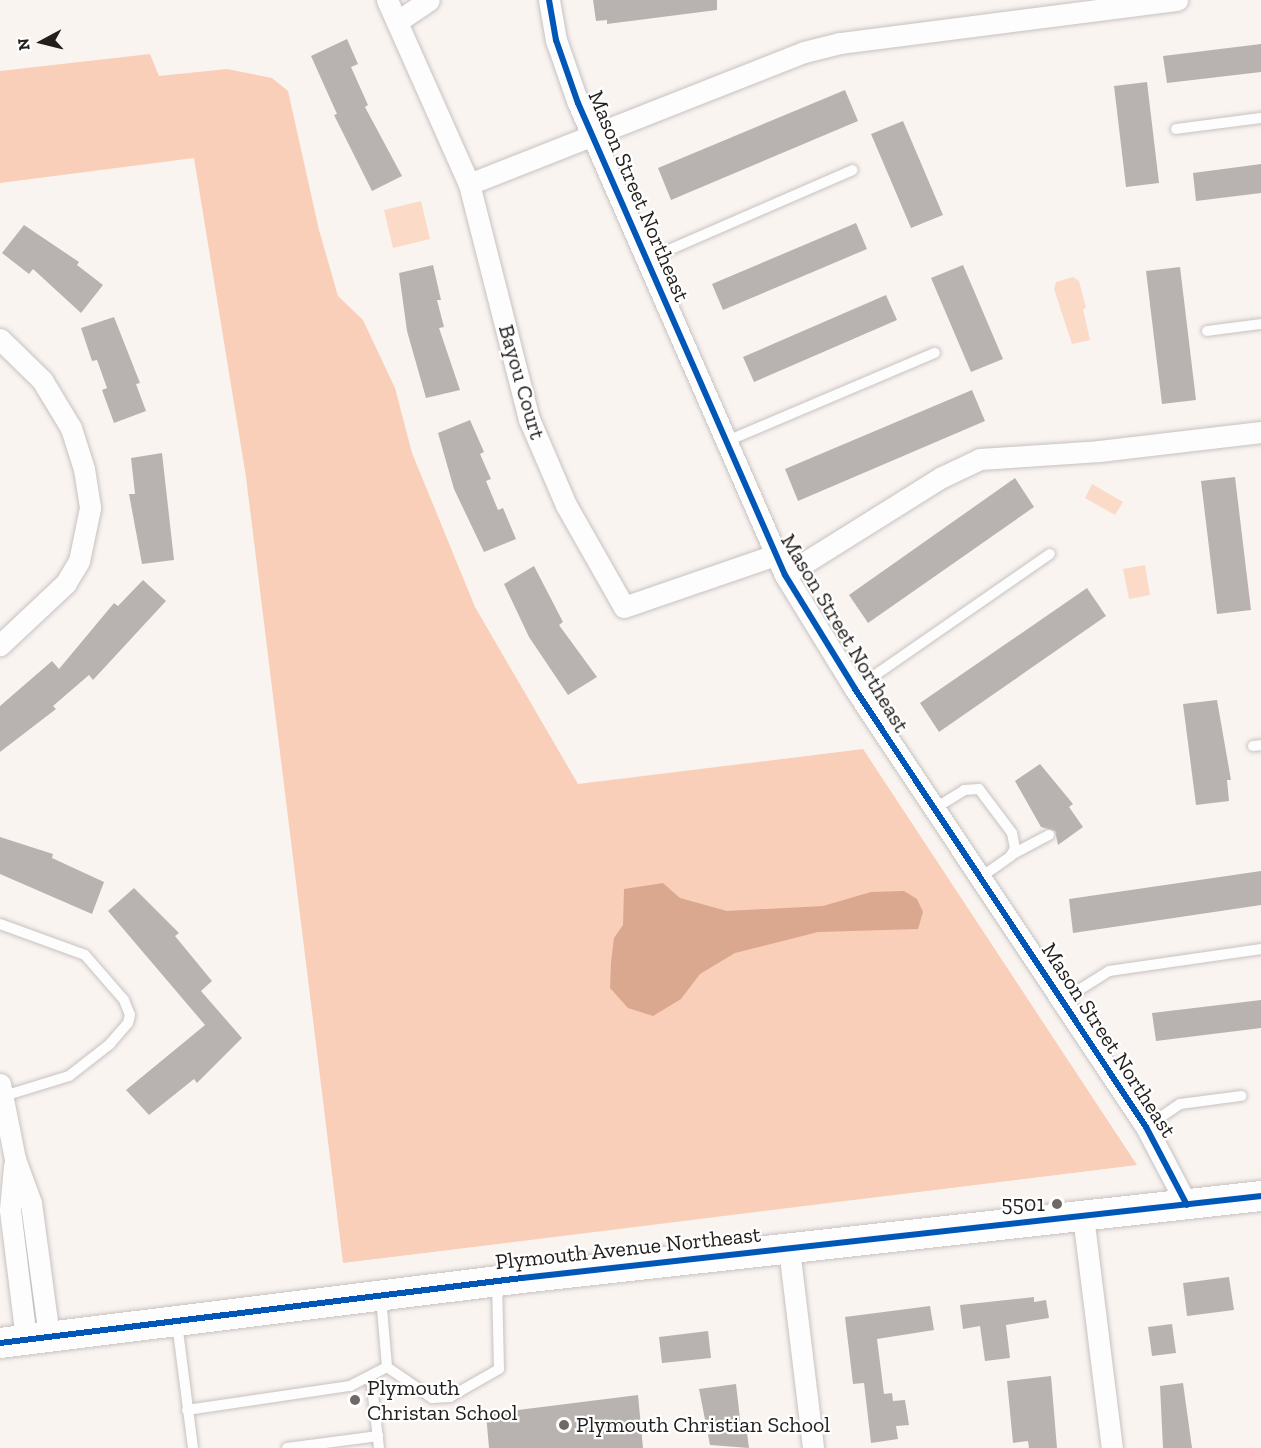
<!DOCTYPE html>
<style>
body{margin:0}
#map{position:relative;width:1261px;height:1448px;overflow:hidden;background:#faf4f1;font-family:"Zilla Slab",serif}
div>[style]{position:absolute}
[style*='--x']{left:calc(var(--x)*1px);top:calc(var(--y)*1px);width:calc(var(--w)*1px);rotate:calc(var(--a)*1deg)}
.green>*{inset:0;background:#fcdac8}
.forest>*{inset:0;background:#f9cfb9}
.water>*{inset:0;background:#daa88e}
.building>*{inset:0;background:#b8b3b1}
.roads{filter:drop-shadow(0 0 2px #c7c2c0) drop-shadow(0 0 2px #c7c2c0)}
.service>*{height:10px;margin:-5px;padding:0 5px;transform-origin:5px;border-radius:5px;background:#fefdfd}
.minor>*{height:21px;margin:-10.5px;padding:0 10.5px;transform-origin:10.5px;border-radius:10.5px;background:#fefdfd}
.secondary>*{height:30px;margin:-15px;padding:0 15px;transform-origin:15px;border-radius:15px;background:#fefdfd}
.cycleway>*{height:6px;margin:-3px;padding:0 3px;transform-origin:3px;border-radius:3px;background:#0057b8}
.dots>*{width:16px;height:16px;translate:-50% -50%;box-sizing:border-box;border:3px solid #fff;border-radius:50%}
span{translate:-50% -50%;white-space:nowrap;text-align:center;line-height:1.15;-webkit-text-stroke:4.5px #fff;paint-order:stroke}
.street-label{font-size:22px;color:#221e1c}
.poi-label{font-size:22px;color:#221e1c}
.right{translate:-100% -50%;text-align:right}
.left{translate:0 -50%;text-align:left}
.north{position:absolute;left:12px;top:12px;width:60px;height:60px;-webkit-text-stroke:4px #fff;paint-order:stroke;rotate:263deg;font-size:16px;font-weight:700;line-height:24px;text-align:center;color:#221e1c}
.north::after{content:'';display:block;margin:auto;width:21px;height:27px;background:#221e1c;clip-path:polygon(50% 0,100% 100%,50% 72%,0 100%)}
</style>
<div id="map">
<div class="green">
<i style="clip-path:polygon(421px 201px,430px 239px,393px 248px,384px 210px)"></i>
<i style="clip-path:polygon(1073px 277px,1079px 281px,1086px 308px,1083px 309px,1090px 340px,1072px 344px,1054px 289px,1056px 282px)"></i>
<i style="clip-path:polygon(1092px 484px,1123px 502px,1115px 515px,1085px 498px)"></i>
<i style="clip-path:polygon(1145px 565px,1150px 595px,1129px 599px,1123px 569px)"></i>
</div>
<div class="forest">
<i style="clip-path:polygon(150px 54px,159px 76px,227px 69px,272px 78px,288px 91px,319px 230px,338px 296px,363px 320px,395px 388px,412px 453px,475px 607px,578px 784px,863px 749px,1137px 1165px,343px 1263px,246px 477px,194px 158px,0 183px,0 71px)"></i>
</div>
<div class="water">
<i style="clip-path:polygon(663px 883px,680px 898px,727px 911px,823px 906px,871px 892px,904px 891px,917px 899px,923px 912px,918px 929px,818px 932px,735px 953px,700px 974px,681px 999px,653px 1016px,628px 1008px,610px 988px,611px 962px,614px 938px,623px 925px,624px 889px)"></i>
</div>
<div class="building">
<i style="clip-path:polygon(593px 0,717px 0,717px 10px,607px 24px,607px 20px,596px 21px)"></i>
<i style="clip-path:polygon(347px 39px,358px 64px,351px 67px,368px 105px,365px 107px,402px 176px,372px 191px,334px 115px,337px 114px,311px 56px)"></i>
<i style="clip-path:polygon(1261px 44px,1261px 72px,1167px 83px,1163px 56px)"></i>
<i style="clip-path:polygon(1147px 82px,1159px 183px,1126px 187px,1114px 86px)"></i>
<i style="clip-path:polygon(845px 90px,858px 121px,671px 200px,658px 168px)"></i>
<i style="clip-path:polygon(903px 121px,943px 215px,911px 228px,871px 134px)"></i>
<i style="clip-path:polygon(1261px 164px,1261px 193px,1196px 201px,1193px 173px)"></i>
<i style="clip-path:polygon(856px 223px,867px 249px,723px 310px,712px 284px)"></i>
<i style="clip-path:polygon(24px 225px,79px 262px,77px 265px,103px 285px,81px 313px,33px 269px,29px 274px,2px 253px)"></i>
<i style="clip-path:polygon(433px 265px,441px 300px,437px 300px,444px 327px,439px 328px,460px 390px,426px 398px,407px 331px,399px 273px)"></i>
<i style="clip-path:polygon(963px 265px,1003px 359px,971px 372px,931px 278px)"></i>
<i style="clip-path:polygon(1180px 267px,1196px 400px,1162px 404px,1146px 271px)"></i>
<i style="clip-path:polygon(886px 295px,897px 320px,754px 382px,743px 357px)"></i>
<i style="clip-path:polygon(114px 317px,140px 383px,136px 384px,146px 411px,114px 423px,102px 390px,107px 388px,97px 360px,92px 361px,81px 328px)"></i>
<i style="clip-path:polygon(972px 390px,985px 421px,798px 501px,785px 469px)"></i>
<i style="clip-path:polygon(470px 420px,484px 452px,480px 454px,491px 479px,486px 481px,498px 510px,503px 508px,516px 539px,484px 552px,454px 489px,438px 433px)"></i>
<i style="clip-path:polygon(162px 453px,174px 560px,142px 564px,129px 494px,135px 494px,131px 458px)"></i>
<i style="clip-path:polygon(1235px 477px,1251px 610px,1217px 614px,1201px 481px)"></i>
<i style="clip-path:polygon(1015px 478px,1034px 507px,868px 623px,849px 595px)"></i>
<i style="clip-path:polygon(534px 566px,563px 622px,559px 625px,597px 677px,568px 695px,529px 637px,504px 584px)"></i>
<i style="clip-path:polygon(143px 580px,166px 601px,93px 680px,89px 675px,53px 706px,56px 709px,0 752px,0 706px,52px 661px,59px 669px,114px 603px,118px 606px)"></i>
<i style="clip-path:polygon(1087px 588px,1106px 616px,939px 732px,920px 703px)"></i>
<i style="clip-path:polygon(1217px 700px,1231px 780px,1227px 780px,1229px 801px,1196px 805px,1183px 704px)"></i>
<i style="clip-path:polygon(1040px 764px,1073px 804px,1069px 807px,1083px 827px,1058px 845px,1055px 831px,1041px 827px,1015px 781px)"></i>
<i style="clip-path:polygon(0 837px,53px 854px,52px 858px,104px 882px,92px 914px,0 874px)"></i>
<i style="clip-path:polygon(1261px 871px,1261px 905px,1073px 933px,1069px 899px)"></i>
<i style="clip-path:polygon(134px 888px,179px 933px,175px 936px,212px 981px,201px 991px,242px 1038px,197px 1083px,194px 1079px,149px 1115px,126px 1090px,205px 1025px,108px 911px)"></i>
<i style="clip-path:polygon(1261px 1000px,1261px 1028px,1156px 1041px,1152px 1013px)"></i>
<i style="clip-path:polygon(1229px 1277px,1234px 1310px,1187px 1316px,1183px 1283px)"></i>
<i style="clip-path:polygon(1034px 1297px,1034px 1302px,1046px 1300px,1049px 1318px,1006px 1325px,1010px 1358px,985px 1361px,980px 1326px,963px 1329px,960px 1305px)"></i>
<i style="clip-path:polygon(930px 1306px,934px 1330px,877px 1339px,884px 1394px,892px 1393px,893px 1401px,905px 1400px,909px 1425px,896px 1426px,898px 1439px,871px 1443px,864px 1383px,853px 1384px,845px 1317px)"></i>
<i style="clip-path:polygon(1172px 1324px,1176px 1353px,1152px 1356px,1148px 1327px)"></i>
<i style="clip-path:polygon(708px 1331px,711px 1358px,662px 1363px,659px 1337px)"></i>
<i style="clip-path:polygon(1051px 1376px,1057px 1448px,1029px 1448px,1028px 1441px,1013px 1443px,1007px 1381px)"></i>
<i style="clip-path:polygon(1183px 1383px,1192px 1448px,1163px 1448px,1160px 1386px)"></i>
<i style="clip-path:polygon(736px 1384px,741px 1427px,746px 1426px,749px 1448px,710px 1445px,699px 1389px)"></i>
<i style="clip-path:polygon(638px 1395px,643px 1448px,489px 1448px,486px 1414px)"></i>
</div>
<div class="roads">
<div class="service">
<i style="--x:1176;--y:129;--w:86;--a:-7.4"></i>
<i style="--x:648;--y:259;--w:223;--a:-23.5"></i>
<i style="--x:1207;--y:331;--w:54;--a:-7.4"></i>
<i style="--x:725;--y:442;--w:228;--a:-23"></i>
<i style="--x:855;--y:689;--w:237;--a:-34.7"></i>
<i style="--x:1253;--y:746;--w:8;--a:-7"></i>
<i style="--x:934;--y:809;--w:36;--a:-32"></i>
<i style="--x:964;--y:790;--w:15;--a:-4"></i>
<i style="--x:979;--y:789;--w:55;--a:53.1"></i>
<i style="--x:1012;--y:833;--w:15;--a:79"></i>
<i style="--x:1015;--y:848;--w:9;--a:117"></i>
<i style="--x:1011;--y:856;--w:39;--a:145"></i>
<i style="--x:1011;--y:855;--w:43;--a:-27.8"></i>
<i style="--x:0;--y:924;--w:90;--a:20"></i>
<i style="--x:85;--y:955;--w:60;--a:49.1"></i>
<i style="--x:124;--y:1000;--w:16;--a:68"></i>
<i style="--x:130;--y:1015;--w:8;--a:104"></i>
<i style="--x:128;--y:1023;--w:28;--a:131"></i>
<i style="--x:110;--y:1044;--w:52;--a:142"></i>
<i style="--x:69;--y:1076;--w:68;--a:162.9"></i>
<i style="--x:1063;--y:1000;--w:54;--a:-32.2"></i>
<i style="--x:1109;--y:971;--w:154;--a:-8.2"></i>
<i style="--x:1146;--y:1127;--w:41;--a:-34.1"></i>
<i style="--x:1180;--y:1104;--w:62;--a:-7.5"></i>
<i style="--x:381;--y:1297;--w:70;--a:85.1"></i>
<i style="--x:387;--y:1367;--w:55;--a:34.6"></i>
<i style="--x:432;--y:1398;--w:18;--a:-3"></i>
<i style="--x:450;--y:1397;--w:56;--a:-29.7"></i>
<i style="--x:499;--y:1369;--w:85;--a:-91.3"></i>
<i style="--x:177;--y:1323;--w:126;--a:82.7"></i>
<i style="--x:371;--y:1378;--w:70;--a:83.5"></i>
<i style="--x:187;--y:1410;--w:165;--a:-8.4"></i>
<i style="--x:350;--y:1386;--w:42;--a:-27.2"></i>
<i style="--x:287;--y:1448;--w:92;--a:-7.5"></i>
</div>
<div class="minor">
<i style="--x:387;--y:0;--w:201;--a:66"></i>
<i style="--x:469;--y:184;--w:243;--a:75.7"></i>
<i style="--x:529;--y:419;--w:94;--a:66.7"></i>
<i style="--x:566;--y:505;--w:117;--a:60.4"></i>
<i style="--x:624;--y:607;--w:160;--a:-19"></i>
<i style="--x:549;--y:0;--w:41;--a:80.1"></i>
<i style="--x:556;--y:40;--w:67;--a:70.8"></i>
<i style="--x:578;--y:103;--w:515;--a:66.32"></i>
<i style="--x:785;--y:575;--w:134;--a:58.4"></i>
<i style="--x:855;--y:689;--w:526;--a:56.4"></i>
<i style="--x:1146;--y:1127;--w:88;--a:62.3"></i>
<i style="--x:398;--y:21;--w:37;--a:-34"></i>
<i style="--x:469;--y:184;--w:360;--a:-21.5"></i>
<i style="--x:804;--y:52;--w:37;--a:-14"></i>
<i style="--x:840;--y:43;--w:340;--a:-7.3"></i>
<i style="--x:0;--y:339;--w:59;--a:44.3"></i>
<i style="--x:42;--y:380;--w:56;--a:58.9"></i>
<i style="--x:71;--y:428;--w:43;--a:72.4"></i>
<i style="--x:84;--y:469;--w:39;--a:81"></i>
<i style="--x:90;--y:508;--w:54;--a:101.7"></i>
<i style="--x:79;--y:561;--w:26;--a:121"></i>
<i style="--x:66;--y:583;--w:91;--a:136.8"></i>
<i style="--x:785;--y:575;--w:185;--a:-32"></i>
<i style="--x:942;--y:477;--w:42;--a:-25.3"></i>
<i style="--x:980;--y:459;--w:119;--a:-3.8"></i>
<i style="--x:1099;--y:451;--w:163;--a:-6.7"></i>
<i style="--x:0;--y:1084;--w:76;--a:78.7"></i>
<i style="--x:15;--y:1159;--w:47;--a:70"></i>
<i style="--x:31;--y:1203;--w:134;--a:82.3"></i>
<i style="--x:14;--y:1166;--w:44;--a:95.2"></i>
<i style="--x:10;--y:1210;--w:130;--a:82.9"></i>
<i style="--x:1083;--y:1216;--w:234;--a:82.9"></i>
<i style="--x:789;--y:1249;--w:200;--a:83.1"></i>
</div>
<div class="secondary">
<i style="--x:0;--y:1343;--w:526;--a:-7.1"></i>
<i style="--x:522;--y:1278;--w:744;--a:-6.33"></i>
</div>
</div>
<div class="cycleway">
<i style="--x:549;--y:0;--w:41;--a:80.1"></i>
<i style="--x:556;--y:40;--w:67;--a:70.8"></i>
<i style="--x:578;--y:103;--w:515;--a:66.32"></i>
<i style="--x:785;--y:575;--w:134;--a:58.4"></i>
<i style="--x:855;--y:689;--w:526;--a:56.4"></i>
<i style="--x:1146;--y:1127;--w:88;--a:62.3"></i>
<i style="--x:0;--y:1343;--w:526;--a:-7.1"></i>
<i style="--x:522;--y:1278;--w:744;--a:-6.33"></i>
</div>
<div class="dots">
<i style="left:1057px;top:1204px;background:#6e6967"></i>
<i style="left:355px;top:1400px;background:#6e6967"></i>
<i style="left:564px;top:1425px;background:#6e6967"></i>
</div>
<div class="street-label">
<span style="left:639px;top:196px;rotate:67deg">Mason Street Northeast</span>
<span style="left:522px;top:382px;rotate:74deg">Bayou Court</span>
<span style="left:845px;top:633px;rotate:59deg">Mason Street Northeast</span>
<span style="left:1109px;top:1040px;rotate:57deg">Mason Street Northeast</span>
<span style="left:628px;top:1248px;rotate:-6deg">Plymouth Avenue Northeast</span>
</div>
<div class="poi-label">
<span class="right" style="left:1045px;top:1204px">5501</span>
<span class="left" style="left:367px;top:1400px">Plymouth<br>Christan School</span>
<span class="left" style="left:576px;top:1425px">Plymouth Christian School</span>
</div>
<div class="north">N</div>
</div>
